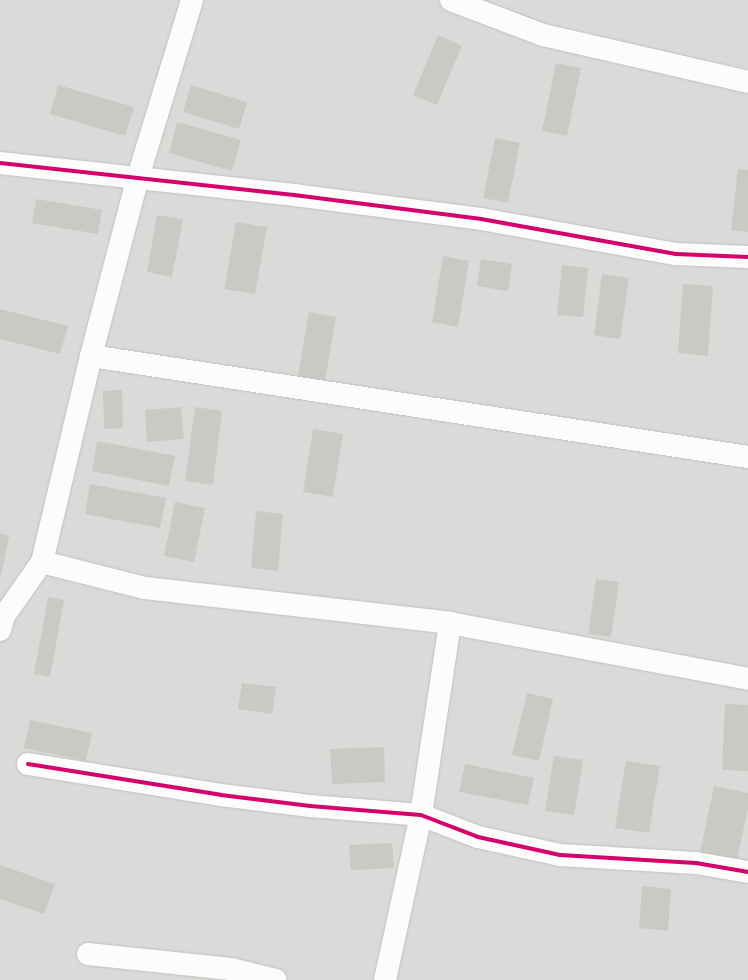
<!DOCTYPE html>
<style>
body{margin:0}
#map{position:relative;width:748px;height:980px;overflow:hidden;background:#ecebe7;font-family:"Fira Sans Condensed",sans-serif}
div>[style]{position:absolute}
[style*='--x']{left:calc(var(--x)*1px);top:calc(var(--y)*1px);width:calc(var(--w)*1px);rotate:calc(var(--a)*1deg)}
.residential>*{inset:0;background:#dbdad8}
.building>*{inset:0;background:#cac9c6}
.roads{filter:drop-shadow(0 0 1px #c2c1bf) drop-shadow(0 0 1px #c2c1bf)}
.minor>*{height:22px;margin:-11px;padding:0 11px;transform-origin:11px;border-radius:11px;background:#fcfcfb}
.cycleway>*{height:4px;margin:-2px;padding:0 2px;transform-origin:2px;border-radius:2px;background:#d6006c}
span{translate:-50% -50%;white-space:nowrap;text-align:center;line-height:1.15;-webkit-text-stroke:3.5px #fff;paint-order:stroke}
</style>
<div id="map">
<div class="residential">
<i style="clip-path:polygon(0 0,748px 0,748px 980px,0 980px)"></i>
</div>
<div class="building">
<i style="clip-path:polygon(438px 35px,462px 46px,437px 105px,413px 95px)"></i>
<i style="clip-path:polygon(556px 63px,581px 68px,567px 136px,542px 131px)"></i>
<i style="clip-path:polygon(58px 85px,134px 107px,125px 136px,50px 114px)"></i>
<i style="clip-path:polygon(191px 85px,247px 102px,239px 129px,183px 112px)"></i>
<i style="clip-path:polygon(177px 122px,241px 140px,232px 171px,169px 153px)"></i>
<i style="clip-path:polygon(495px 138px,520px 143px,508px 203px,483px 198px)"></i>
<i style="clip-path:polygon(738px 169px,748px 170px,748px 232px,731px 230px)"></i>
<i style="clip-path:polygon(36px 199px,102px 210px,98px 234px,32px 223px)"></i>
<i style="clip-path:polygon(157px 215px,183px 219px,172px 277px,147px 272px)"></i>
<i style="clip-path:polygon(236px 222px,267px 227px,255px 294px,224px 289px)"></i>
<i style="clip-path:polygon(443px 256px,469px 261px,458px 327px,432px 322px)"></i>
<i style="clip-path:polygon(481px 259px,512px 264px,508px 291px,477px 286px)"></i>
<i style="clip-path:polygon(562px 265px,588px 268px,583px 317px,557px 315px)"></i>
<i style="clip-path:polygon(602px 274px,629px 278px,620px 339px,594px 335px)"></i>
<i style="clip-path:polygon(683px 284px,713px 286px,708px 356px,678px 353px)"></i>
<i style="clip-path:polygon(0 309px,68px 326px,60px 354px,0 339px)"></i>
<i style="clip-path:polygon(309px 312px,336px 317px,324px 386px,297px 381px)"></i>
<i style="clip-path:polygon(122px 390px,123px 428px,104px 429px,103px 391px)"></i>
<i style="clip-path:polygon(181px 407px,184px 439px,147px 442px,145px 410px)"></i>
<i style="clip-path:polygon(195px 407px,222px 411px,213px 485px,185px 481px)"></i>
<i style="clip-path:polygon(313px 429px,343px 434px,333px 497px,303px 492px)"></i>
<i style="clip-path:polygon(97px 441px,175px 456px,169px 486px,92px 471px)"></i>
<i style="clip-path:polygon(90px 484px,166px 498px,160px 528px,85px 514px)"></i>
<i style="clip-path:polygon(175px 502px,205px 508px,194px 562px,164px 556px)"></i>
<i style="clip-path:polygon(256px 511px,283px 514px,278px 571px,251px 568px)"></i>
<i style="clip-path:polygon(0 533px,9px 536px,1px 575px,0 575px)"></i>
<i style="clip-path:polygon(596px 579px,619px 582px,611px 637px,588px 634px)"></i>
<i style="clip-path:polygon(48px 597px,64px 600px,50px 677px,34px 674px)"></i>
<i style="clip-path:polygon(242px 683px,276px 687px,272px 714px,238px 709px)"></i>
<i style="clip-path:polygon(527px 693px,553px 699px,539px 761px,512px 755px)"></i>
<i style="clip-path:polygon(725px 704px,748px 705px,748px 771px,722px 770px)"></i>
<i style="clip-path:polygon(30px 720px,92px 733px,86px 761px,24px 748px)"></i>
<i style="clip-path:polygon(384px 747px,385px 782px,332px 784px,330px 749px)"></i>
<i style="clip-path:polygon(554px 756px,583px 760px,574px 815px,545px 811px)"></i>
<i style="clip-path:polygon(626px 761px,660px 766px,649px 833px,615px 828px)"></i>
<i style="clip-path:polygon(465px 764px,534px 778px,528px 805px,459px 792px)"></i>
<i style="clip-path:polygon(714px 786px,748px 793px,748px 808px,737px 860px,700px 853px)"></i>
<i style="clip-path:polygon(392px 843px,394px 868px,351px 870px,349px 845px)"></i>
<i style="clip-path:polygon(0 865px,55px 884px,44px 914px,0 899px)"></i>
<i style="clip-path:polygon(642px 886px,671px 889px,668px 931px,639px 928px)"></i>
</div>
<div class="roads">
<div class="minor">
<i style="--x:451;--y:0;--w:98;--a:20.8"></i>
<i style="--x:543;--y:35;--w:210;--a:12.9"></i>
<i style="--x:0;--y:163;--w:296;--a:6.2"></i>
<i style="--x:294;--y:195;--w:189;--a:7.3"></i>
<i style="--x:481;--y:219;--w:198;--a:10.2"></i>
<i style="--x:676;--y:254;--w:72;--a:2.4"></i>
<i style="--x:91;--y:356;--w:665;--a:8.74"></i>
<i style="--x:42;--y:562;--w:106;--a:14.2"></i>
<i style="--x:145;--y:588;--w:307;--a:6.5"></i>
<i style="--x:450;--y:623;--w:303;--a:10.6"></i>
<i style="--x:0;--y:630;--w:15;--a:-74"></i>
<i style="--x:4;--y:616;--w:66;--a:-54.9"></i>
<i style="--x:42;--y:562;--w:212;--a:-76.6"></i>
<i style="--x:91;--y:356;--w:185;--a:-75.3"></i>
<i style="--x:138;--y:177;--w:185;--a:-73"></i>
<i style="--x:28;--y:764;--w:195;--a:9.1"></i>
<i style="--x:221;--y:795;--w:90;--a:7"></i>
<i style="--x:310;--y:806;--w:111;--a:4.6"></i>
<i style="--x:421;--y:815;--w:61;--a:21.1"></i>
<i style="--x:478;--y:837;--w:84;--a:12.4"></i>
<i style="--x:560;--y:855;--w:136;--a:3.4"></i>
<i style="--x:696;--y:863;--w:53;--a:9.8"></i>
<i style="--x:88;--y:954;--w:144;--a:6"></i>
<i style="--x:231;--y:969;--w:46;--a:13.7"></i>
<i style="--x:385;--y:980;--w:169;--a:-77.7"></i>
<i style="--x:421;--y:815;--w:194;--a:-81.4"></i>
</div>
</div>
<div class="cycleway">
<i style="--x:0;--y:163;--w:296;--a:6.2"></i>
<i style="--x:294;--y:195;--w:189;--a:7.3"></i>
<i style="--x:481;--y:219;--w:198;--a:10.2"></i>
<i style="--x:676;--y:254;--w:72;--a:2.4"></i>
<i style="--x:28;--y:764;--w:195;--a:9.1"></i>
<i style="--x:221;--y:795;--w:90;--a:7"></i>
<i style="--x:310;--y:806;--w:111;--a:4.6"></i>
<i style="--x:421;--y:815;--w:61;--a:21.1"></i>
<i style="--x:478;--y:837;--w:84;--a:12.4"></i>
<i style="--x:560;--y:855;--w:136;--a:3.4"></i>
<i style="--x:696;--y:863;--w:53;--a:9.8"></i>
</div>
</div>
